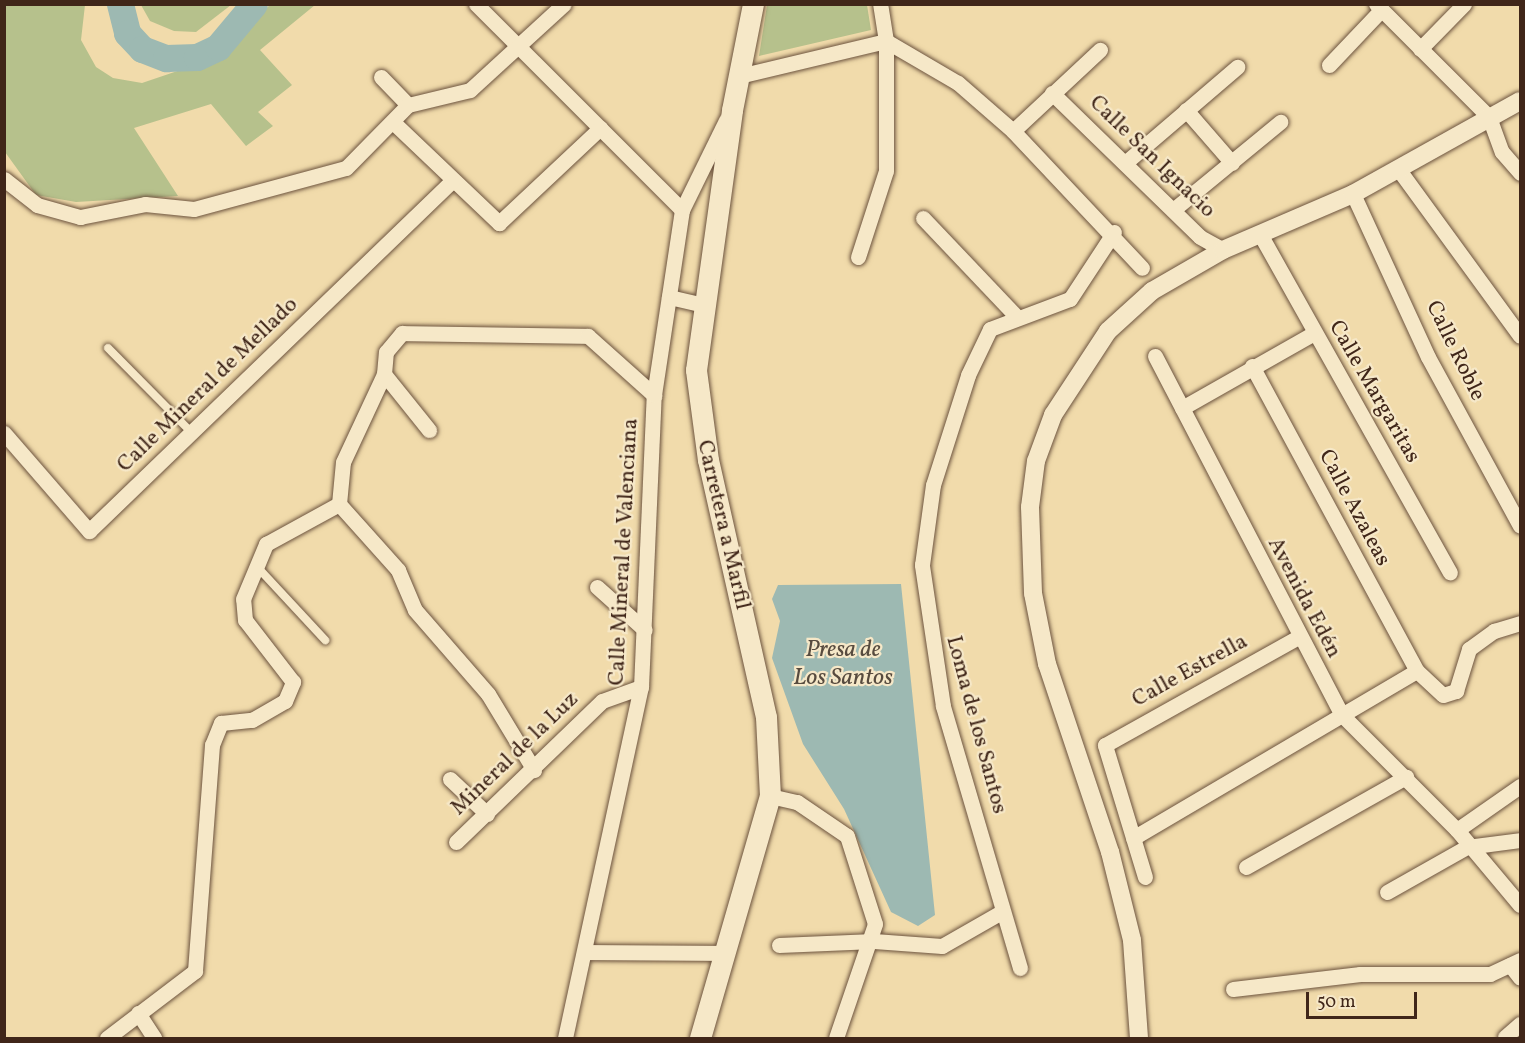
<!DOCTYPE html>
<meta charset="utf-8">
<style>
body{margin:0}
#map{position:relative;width:1525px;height:1043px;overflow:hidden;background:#f1dbab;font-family:Vollkorn,serif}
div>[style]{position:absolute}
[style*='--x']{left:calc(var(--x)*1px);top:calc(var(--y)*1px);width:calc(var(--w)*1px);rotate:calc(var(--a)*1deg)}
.green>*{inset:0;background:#b6c18c}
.water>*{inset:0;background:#9db9b2}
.river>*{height:27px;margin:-13.5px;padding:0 13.5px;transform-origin:13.5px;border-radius:13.5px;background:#9db9b2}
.roads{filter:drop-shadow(0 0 2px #6c533e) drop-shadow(0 0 2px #6c533e)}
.service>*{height:8px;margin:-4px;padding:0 4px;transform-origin:4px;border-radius:4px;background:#f6e8c8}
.minor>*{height:15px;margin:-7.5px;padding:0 7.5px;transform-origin:7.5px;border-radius:7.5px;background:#f6e8c8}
.tertiary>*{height:18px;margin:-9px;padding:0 9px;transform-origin:9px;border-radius:9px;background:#f6e8c8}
.secondary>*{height:21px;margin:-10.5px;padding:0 10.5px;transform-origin:10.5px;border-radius:10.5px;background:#f6e8c8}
span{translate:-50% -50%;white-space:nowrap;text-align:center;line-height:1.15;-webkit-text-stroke:4.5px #f6e8c8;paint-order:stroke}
.street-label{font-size:22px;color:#402619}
.water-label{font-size:24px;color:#574b3f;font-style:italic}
.frame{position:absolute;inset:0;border:6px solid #402619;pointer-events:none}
.scale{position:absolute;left:1306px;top:992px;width:111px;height:27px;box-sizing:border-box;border:3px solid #402619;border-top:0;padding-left:8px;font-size:18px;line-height:21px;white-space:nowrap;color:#402619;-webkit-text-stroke:4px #f6e8c8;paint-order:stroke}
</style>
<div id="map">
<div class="green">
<i style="clip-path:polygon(4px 5px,85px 5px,81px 40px,96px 67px,113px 78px,142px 83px,207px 61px,270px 5px,315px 5px,260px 50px,292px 85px,258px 112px,273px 126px,246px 146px,211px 104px,134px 128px,178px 196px,76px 202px,36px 195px,5px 152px)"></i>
<i style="clip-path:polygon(141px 5px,231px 5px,196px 32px,174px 31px,150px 21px)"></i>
<i style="clip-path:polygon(767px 5px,867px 5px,871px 30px,759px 56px)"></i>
</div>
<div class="water">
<i style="clip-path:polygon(901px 584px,935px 915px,918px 926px,891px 912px,844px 809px,803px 744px,772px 658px,780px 621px,772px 599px,778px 585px)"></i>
</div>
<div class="river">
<i style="--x:120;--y:4;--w:30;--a:76"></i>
<i style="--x:127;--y:33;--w:22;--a:47"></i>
<i style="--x:142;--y:49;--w:26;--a:21"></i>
<i style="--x:166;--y:58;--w:31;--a:-2"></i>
<i style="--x:197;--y:57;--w:23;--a:-25"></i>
<i style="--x:218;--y:47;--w:56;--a:-50.1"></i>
</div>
<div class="roads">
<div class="service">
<i style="--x:108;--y:348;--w:118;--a:45.3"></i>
<i style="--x:260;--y:570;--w:96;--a:47.1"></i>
</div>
<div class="minor">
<i style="--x:476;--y:4;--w:291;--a:45"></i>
<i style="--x:1376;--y:4;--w:160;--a:45"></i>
<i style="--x:1489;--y:117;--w:37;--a:70"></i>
<i style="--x:1502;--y:152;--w:28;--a:49"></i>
<i style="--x:1420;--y:49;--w:63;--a:-45.6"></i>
<i style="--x:1329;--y:65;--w:76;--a:-46.6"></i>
<i style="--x:739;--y:76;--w:151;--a:-13.4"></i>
<i style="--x:886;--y:41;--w:83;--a:30.3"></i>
<i style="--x:958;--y:83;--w:73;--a:41.1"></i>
<i style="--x:1013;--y:131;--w:188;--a:46.7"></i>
<i style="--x:381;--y:77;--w:39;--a:46"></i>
<i style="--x:1052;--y:93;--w:206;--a:44.2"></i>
<i style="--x:1200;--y:237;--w:26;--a:29"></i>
<i style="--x:1186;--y:110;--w:70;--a:49"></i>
<i style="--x:395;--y:124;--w:144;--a:43.6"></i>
<i style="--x:499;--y:223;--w:139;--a:-43.2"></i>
<i style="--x:1013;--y:131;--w:119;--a:-43"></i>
<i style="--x:1125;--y:163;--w:148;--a:-40.6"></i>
<i style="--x:1399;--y:170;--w:205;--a:53.9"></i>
<i style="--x:4;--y:179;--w:42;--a:38.2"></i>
<i style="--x:37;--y:205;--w:45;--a:15.6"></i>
<i style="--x:80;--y:217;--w:66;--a:-11.3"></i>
<i style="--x:145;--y:204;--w:49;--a:5.8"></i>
<i style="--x:194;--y:209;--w:157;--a:-15.1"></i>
<i style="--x:346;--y:168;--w:88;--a:-45.5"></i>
<i style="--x:408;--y:105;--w:64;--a:-13.6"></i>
<i style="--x:470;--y:90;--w:127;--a:-42.5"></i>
<i style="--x:1353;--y:194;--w:179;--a:65.3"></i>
<i style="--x:1428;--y:357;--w:192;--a:61.4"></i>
<i style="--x:1173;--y:210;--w:139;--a:-39.4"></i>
<i style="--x:923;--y:218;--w:135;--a:46.5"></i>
<i style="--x:1260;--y:234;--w:388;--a:60.7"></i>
<i style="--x:858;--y:257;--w:90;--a:-72"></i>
<i style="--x:886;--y:171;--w:130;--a:-90"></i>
<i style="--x:886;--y:41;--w:37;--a:-99"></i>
<i style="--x:669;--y:297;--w:36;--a:13"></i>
<i style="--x:1155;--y:356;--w:403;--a:62.5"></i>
<i style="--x:1341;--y:714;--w:164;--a:45"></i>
<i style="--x:1457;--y:830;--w:98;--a:50"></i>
<i style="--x:1252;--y:366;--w:347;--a:61.6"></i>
<i style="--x:1417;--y:671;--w:35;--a:43"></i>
<i style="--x:1443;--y:695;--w:14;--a:-17"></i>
<i style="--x:1456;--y:691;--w:44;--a:-72.8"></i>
<i style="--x:1469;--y:649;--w:31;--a:-36"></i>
<i style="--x:1494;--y:631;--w:27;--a:-17"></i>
<i style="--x:384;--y:374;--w:72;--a:51.2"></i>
<i style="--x:1182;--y:408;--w:152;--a:-29.6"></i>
<i style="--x:4;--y:433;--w:130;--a:49.1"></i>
<i style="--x:89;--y:531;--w:504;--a:-43.96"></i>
<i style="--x:339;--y:504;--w:89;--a:48.2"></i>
<i style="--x:398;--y:570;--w:43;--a:67"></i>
<i style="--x:415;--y:610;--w:111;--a:49"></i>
<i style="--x:488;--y:694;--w:89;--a:58.8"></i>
<i style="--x:597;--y:587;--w:64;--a:41.9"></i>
<i style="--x:450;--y:779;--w:51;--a:43.4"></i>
<i style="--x:770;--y:796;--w:28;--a:13"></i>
<i style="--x:797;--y:802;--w:60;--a:34.2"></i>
<i style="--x:847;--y:836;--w:92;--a:72.3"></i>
<i style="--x:875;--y:924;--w:120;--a:108.9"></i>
<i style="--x:1457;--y:830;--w:77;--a:-34.9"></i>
<i style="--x:1133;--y:838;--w:329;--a:-30.5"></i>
<i style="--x:456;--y:842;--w:203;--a:-44"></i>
<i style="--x:602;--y:701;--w:41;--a:-19.7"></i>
<i style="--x:1246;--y:867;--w:184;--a:-29.4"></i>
<i style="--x:1145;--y:877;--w:138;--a:-106.9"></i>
<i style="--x:1105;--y:745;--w:221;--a:-29.2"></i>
<i style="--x:1387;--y:892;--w:92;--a:-29.4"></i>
<i style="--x:1467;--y:847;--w:53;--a:-7.5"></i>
<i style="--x:779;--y:945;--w:95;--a:-2.4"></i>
<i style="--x:874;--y:941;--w:68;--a:4.2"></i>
<i style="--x:942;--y:946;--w:70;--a:-29.8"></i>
<i style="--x:587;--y:952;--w:139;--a:0.4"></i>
<i style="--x:1510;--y:965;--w:16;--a:52"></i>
<i style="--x:1020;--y:968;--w:273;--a:-106.4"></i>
<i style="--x:943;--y:706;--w:143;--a:-98.5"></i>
<i style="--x:922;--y:565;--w:81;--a:-82.2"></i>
<i style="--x:933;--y:485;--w:115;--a:-72.3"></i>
<i style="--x:968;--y:375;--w:51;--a:-64.4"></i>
<i style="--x:990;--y:329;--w:85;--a:-20.6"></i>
<i style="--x:1070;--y:299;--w:80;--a:-56.7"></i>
<i style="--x:1233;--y:989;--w:128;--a:-6.7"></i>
<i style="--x:1360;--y:974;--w:130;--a:0"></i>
<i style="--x:1490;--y:974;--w:33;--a:-25"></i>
<i style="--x:138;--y:1013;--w:30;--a:57"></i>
<i style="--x:1505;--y:1037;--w:20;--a:-41"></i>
<i style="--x:107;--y:1038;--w:111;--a:-37.3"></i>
<i style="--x:195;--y:971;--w:227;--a:-85.7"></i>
<i style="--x:212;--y:745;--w:24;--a:-68"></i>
<i style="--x:221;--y:723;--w:31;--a:-6"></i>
<i style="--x:252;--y:720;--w:38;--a:-30"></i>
<i style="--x:285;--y:701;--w:21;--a:-67"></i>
<i style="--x:293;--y:682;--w:78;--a:-127.7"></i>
<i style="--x:245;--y:620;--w:21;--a:-95"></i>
<i style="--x:243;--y:599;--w:60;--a:-67.3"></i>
<i style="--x:266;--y:544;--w:83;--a:-28.7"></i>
<i style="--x:339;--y:504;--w:42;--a:-84.6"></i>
<i style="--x:343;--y:462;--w:97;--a:-65"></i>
<i style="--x:384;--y:374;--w:22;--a:-85"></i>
<i style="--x:386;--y:352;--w:25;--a:-50"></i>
<i style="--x:402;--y:333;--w:186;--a:0.9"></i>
<i style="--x:588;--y:336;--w:89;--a:41.8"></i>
<i style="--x:565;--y:1038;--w:359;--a:-77.8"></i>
<i style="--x:641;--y:687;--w:292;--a:-87.5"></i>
<i style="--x:654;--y:395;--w:187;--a:-81.4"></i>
<i style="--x:682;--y:210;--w:100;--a:-63.9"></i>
</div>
<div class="tertiary">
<i style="--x:1139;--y:1038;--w:98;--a:-94.1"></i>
<i style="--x:1132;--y:940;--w:91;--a:-104"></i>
<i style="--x:1110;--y:852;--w:198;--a:-108.5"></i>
<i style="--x:1047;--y:664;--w:72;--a:-101.2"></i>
<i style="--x:1033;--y:593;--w:86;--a:-92"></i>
<i style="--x:1030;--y:507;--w:46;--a:-82.6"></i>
<i style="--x:1036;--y:461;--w:49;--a:-69.7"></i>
<i style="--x:1053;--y:415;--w:100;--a:-56.8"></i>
<i style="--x:1108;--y:331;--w:59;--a:-42.3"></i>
<i style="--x:1152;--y:291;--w:82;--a:-30"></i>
<i style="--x:1223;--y:250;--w:142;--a:-23.3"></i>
<i style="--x:1353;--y:194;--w:191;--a:-29.1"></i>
</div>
<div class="secondary">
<i style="--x:700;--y:1038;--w:252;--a:-73.9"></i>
<i style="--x:770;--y:796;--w:79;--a:-92.9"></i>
<i style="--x:766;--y:717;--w:263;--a:-102.7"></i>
<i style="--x:708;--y:460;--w:91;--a:-97.6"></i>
<i style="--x:696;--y:370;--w:262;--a:-82.1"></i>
<i style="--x:732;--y:110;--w:108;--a:-78.8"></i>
</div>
</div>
<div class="street-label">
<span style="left:1152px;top:157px;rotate:44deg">Calle San Ignacio</span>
<span style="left:1455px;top:351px;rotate:64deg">Calle Roble</span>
<span style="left:208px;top:385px;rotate:-44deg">Calle Mineral de Mellado</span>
<span style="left:1374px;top:392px;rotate:60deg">Calle Margaritas</span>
<span style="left:1354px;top:508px;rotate:62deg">Calle Azaleas</span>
<span style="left:723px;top:525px;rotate:77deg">Carretera a Marfil</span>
<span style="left:624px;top:552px;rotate:-87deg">Calle Mineral de Valenciana</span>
<span style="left:1304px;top:598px;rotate:62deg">Avenida Edén</span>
<span style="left:1190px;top:671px;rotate:-29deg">Calle Estrella</span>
<span style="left:976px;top:725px;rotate:75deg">Loma de los Santos</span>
<span style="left:515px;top:754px;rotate:-44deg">Mineral de la Luz</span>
</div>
<div class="water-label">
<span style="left:843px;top:665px">Presa de<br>Los Santos</span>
</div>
<div class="frame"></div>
<div class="scale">50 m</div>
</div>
